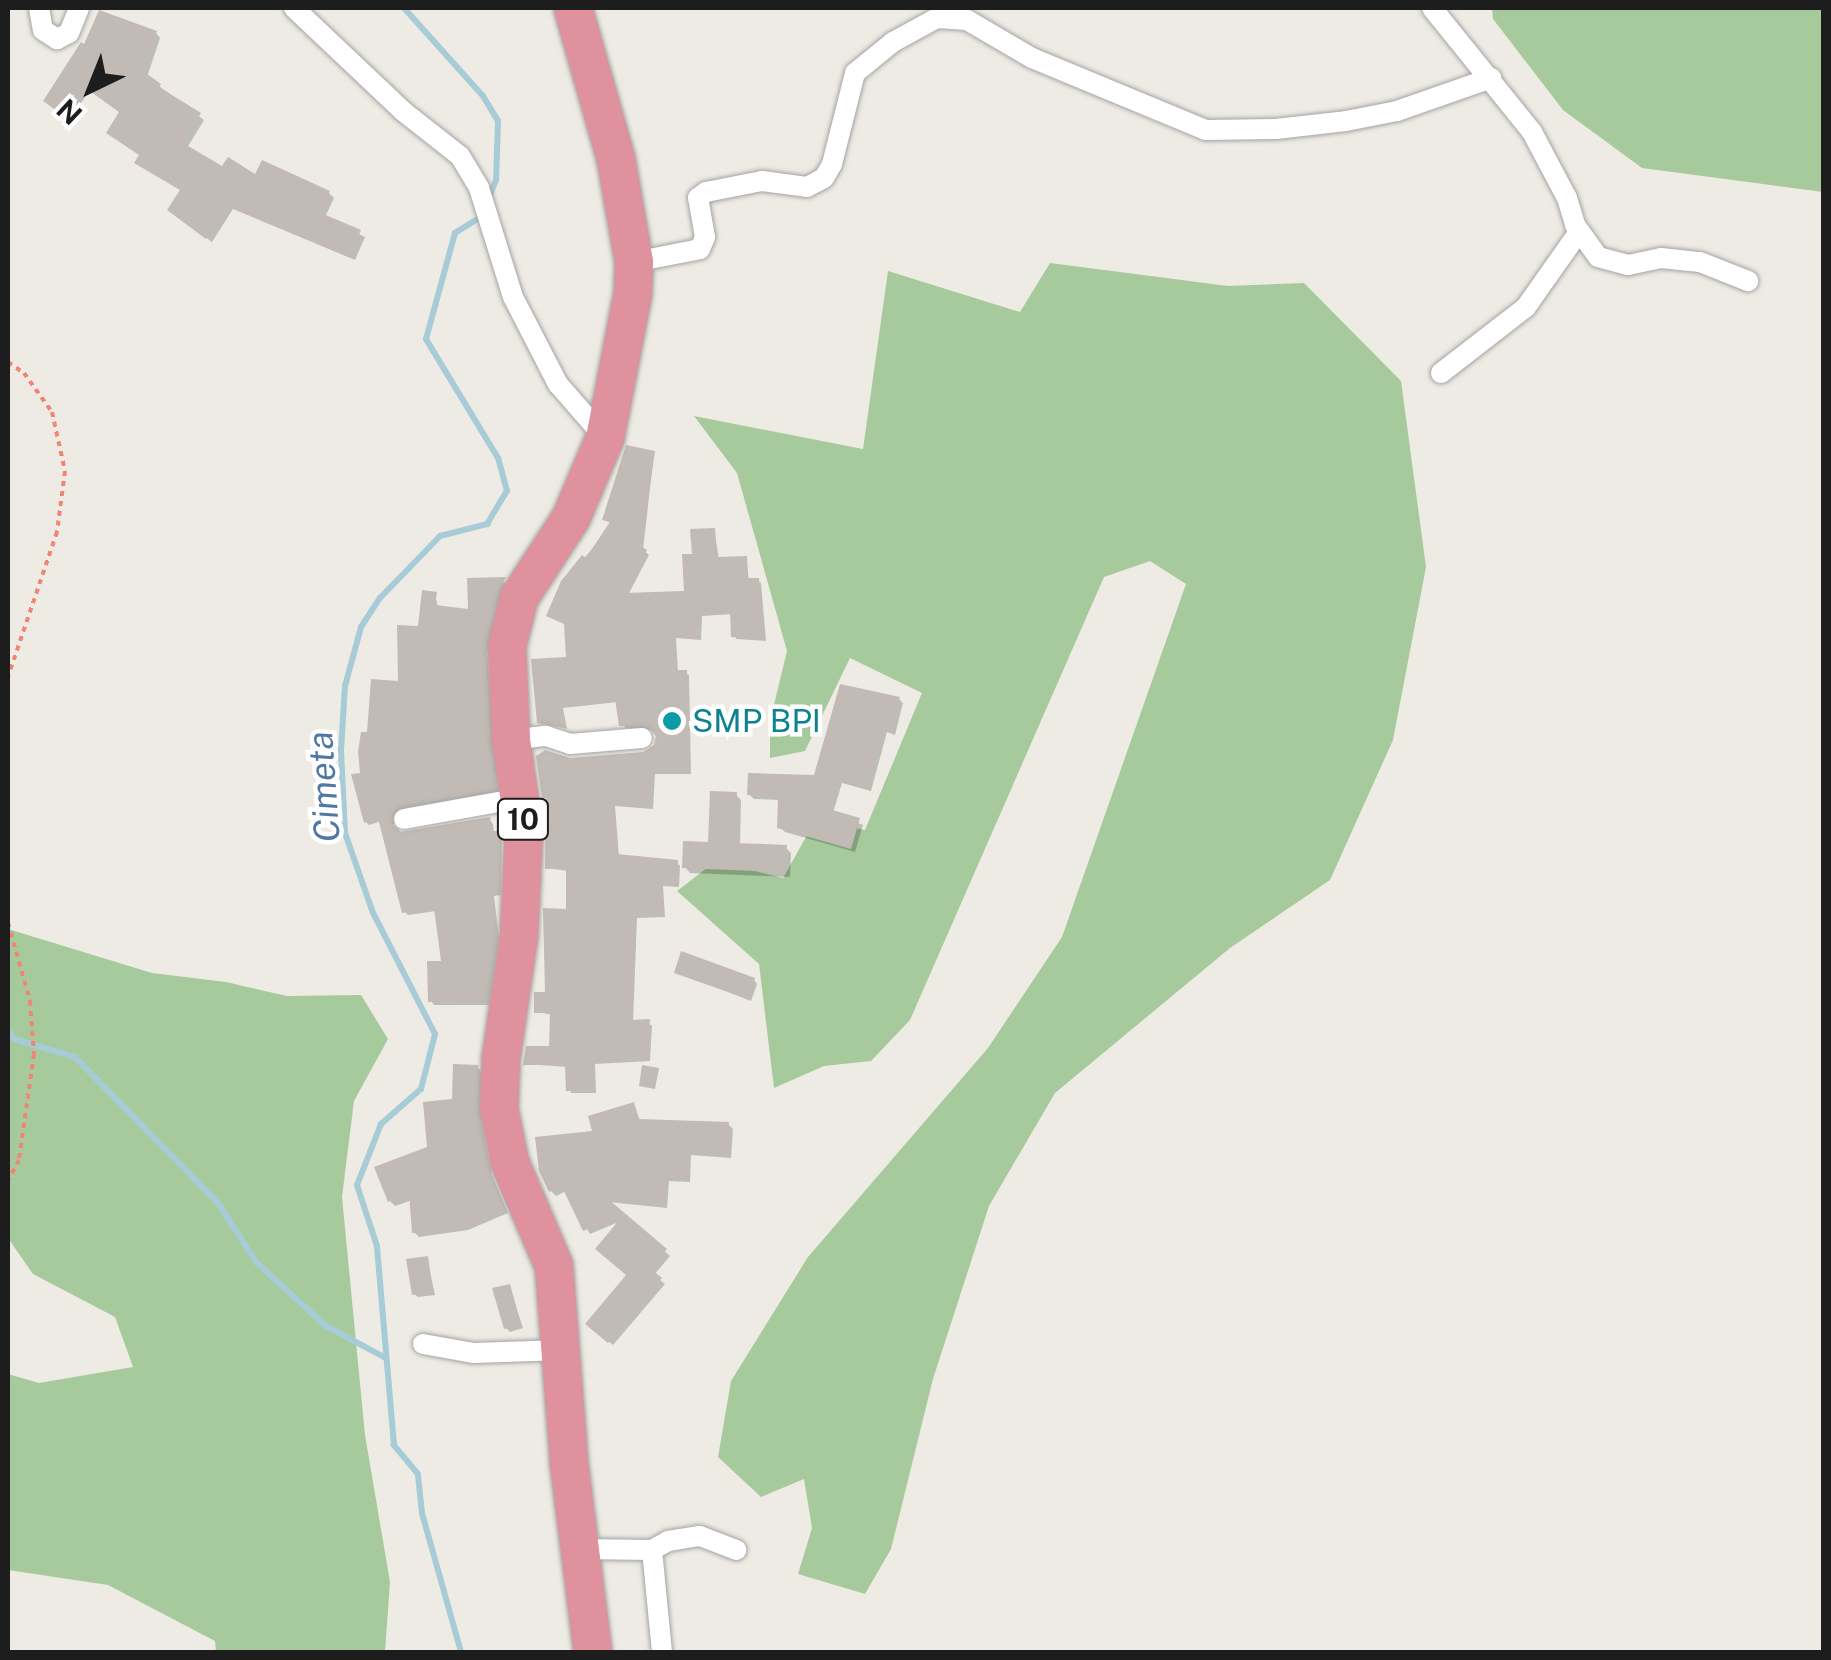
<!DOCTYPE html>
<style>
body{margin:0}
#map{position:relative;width:1831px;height:1660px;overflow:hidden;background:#eeebe4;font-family:"Public Sans",sans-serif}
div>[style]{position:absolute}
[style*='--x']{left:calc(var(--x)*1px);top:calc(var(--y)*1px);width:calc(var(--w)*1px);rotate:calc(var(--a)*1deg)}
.forest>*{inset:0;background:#a7ca9c}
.shadow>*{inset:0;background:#0003}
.stream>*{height:6px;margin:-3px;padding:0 3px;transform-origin:3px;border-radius:3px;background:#a8cbd8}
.building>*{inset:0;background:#c2bab4}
.path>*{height:4px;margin-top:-2px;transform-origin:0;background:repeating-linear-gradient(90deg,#ef8674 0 5px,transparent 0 10px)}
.roads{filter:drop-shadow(0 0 2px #a4a4a4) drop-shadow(0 0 2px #a4a4a4)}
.street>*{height:20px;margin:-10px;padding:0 10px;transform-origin:10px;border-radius:10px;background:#fff}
.highway>*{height:38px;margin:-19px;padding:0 19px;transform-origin:19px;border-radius:19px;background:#df919d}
.dots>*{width:28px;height:28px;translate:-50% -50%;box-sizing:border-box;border:5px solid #fff;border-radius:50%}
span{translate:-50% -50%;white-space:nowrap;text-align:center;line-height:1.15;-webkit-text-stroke:9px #fff;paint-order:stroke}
.shield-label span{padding:2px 8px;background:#fff;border:2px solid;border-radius:8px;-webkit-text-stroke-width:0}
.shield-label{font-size:30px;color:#1d1d1d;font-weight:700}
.culture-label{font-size:32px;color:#0d838f}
.left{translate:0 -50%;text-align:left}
.water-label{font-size:35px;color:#5178a5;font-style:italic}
.frame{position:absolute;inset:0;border:10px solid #1d1d1d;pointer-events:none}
.north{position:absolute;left:40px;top:40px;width:100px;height:100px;-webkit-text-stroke:8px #fff;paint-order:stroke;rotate:223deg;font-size:28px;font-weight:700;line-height:40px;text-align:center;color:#1d1d1d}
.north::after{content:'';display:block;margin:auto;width:35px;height:45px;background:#1d1d1d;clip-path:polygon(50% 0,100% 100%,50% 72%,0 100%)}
</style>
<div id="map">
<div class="forest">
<i style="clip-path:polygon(1492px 8px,1823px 8px,1823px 192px,1642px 168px,1563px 110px,1493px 19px)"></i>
<i style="clip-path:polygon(1050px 263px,1228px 286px,1304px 283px,1401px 381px,1426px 567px,1393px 740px,1330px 880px,1230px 948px,1055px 1093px,989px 1206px,933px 1379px,891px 1549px,865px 1594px,798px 1574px,812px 1528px,804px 1479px,761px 1497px,718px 1457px,731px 1381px,808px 1257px,988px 1048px,1062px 937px,1186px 584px,1150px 561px,1104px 577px,910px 1020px,871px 1061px,824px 1066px,774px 1088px,759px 964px,677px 891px,716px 861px,783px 878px,815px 821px,865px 830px,922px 693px,850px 658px,805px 751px,770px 758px,770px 721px,787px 651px,737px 473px,694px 416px,863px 449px,888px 271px,1020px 312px)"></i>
<i style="clip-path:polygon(8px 929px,152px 973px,226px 982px,287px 996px,361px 995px,388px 1039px,354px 1101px,342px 1197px,365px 1435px,390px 1582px,385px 1652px,216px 1652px,215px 1641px,108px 1585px,8px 1570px,8px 1374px,39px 1383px,133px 1367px,115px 1317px,33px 1274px,8px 1238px)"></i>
</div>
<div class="shadow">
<i style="clip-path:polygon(156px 33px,160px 38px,147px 77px,204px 120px,187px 148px,223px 170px,329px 193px,334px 198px,325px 217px,365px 237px,355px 260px,233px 209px,212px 242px,175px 214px,182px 191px,122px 113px,90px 90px,70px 119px,50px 106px)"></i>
<i style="clip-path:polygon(654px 453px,643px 550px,649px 555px,628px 595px,687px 593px,695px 556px,714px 530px,719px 559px,746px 558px,749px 580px,761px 583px,766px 641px,736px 639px,733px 614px,702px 616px,701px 640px,676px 638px,678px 672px,689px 675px,691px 774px,655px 774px,653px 809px,615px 806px,619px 857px,680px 865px,679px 887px,663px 886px,665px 917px,637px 918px,633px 1023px,652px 1025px,650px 1061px,595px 1064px,596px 1093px,571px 1093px,568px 1067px,526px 1064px,552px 1048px,553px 1015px,537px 1012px,548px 995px,568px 912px,568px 871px,547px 868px,549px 802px,545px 797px,571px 760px,644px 754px,657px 744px,656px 731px,625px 728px,618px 702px,563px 708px,567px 729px,539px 722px,569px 660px,562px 586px,612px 524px,605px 520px)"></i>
<i style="clip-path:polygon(470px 580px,508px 583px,487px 652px,498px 792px,405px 808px,393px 825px,405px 835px,490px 820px,493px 824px,494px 833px,502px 837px,501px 895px,494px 896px,499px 938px,489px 1005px,434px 1005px,431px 1001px,443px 964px,436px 911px,408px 915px,405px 912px,381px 821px,369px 825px,366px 822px,362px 775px,370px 734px,400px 683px,435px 594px,438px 608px,470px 612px)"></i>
<i style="clip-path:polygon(899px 699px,903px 703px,895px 735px,887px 732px,871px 791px,842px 783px,833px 813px,863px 825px,855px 852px,785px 832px,780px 827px,781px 800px,754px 799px,749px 794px,816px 778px)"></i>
<i style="clip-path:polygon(736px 795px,741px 800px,740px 846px,785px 847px,791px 853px,790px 877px,690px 873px,685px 867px,711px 844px)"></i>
<i style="clip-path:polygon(677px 972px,754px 980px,757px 984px,751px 1001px)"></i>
<i style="clip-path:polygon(477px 1067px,482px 1072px,481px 1120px,492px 1175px,508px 1213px,468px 1230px,419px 1237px,414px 1232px,412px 1200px,395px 1206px,390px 1201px,430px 1149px)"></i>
<i style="clip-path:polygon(633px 1105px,641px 1122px,728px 1124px,733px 1129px,731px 1158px,691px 1155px,690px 1182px,669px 1181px,667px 1208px,608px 1202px,670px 1256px,654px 1275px,665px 1284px,613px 1345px,588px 1324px,629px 1275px,621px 1221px,590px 1234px,566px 1191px,556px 1196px,551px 1191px,595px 1133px)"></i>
<i style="clip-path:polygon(427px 1258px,435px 1295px,418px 1297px,414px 1294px)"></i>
<i style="clip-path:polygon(509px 1286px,523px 1328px,510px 1332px,506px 1328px)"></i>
</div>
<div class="stream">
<i style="--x:404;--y:8;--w:118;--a:48.1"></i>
<i style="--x:483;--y:96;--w:29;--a:59"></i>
<i style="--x:498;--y:121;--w:59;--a:91.9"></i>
<i style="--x:496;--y:180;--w:22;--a:112"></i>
<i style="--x:8;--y:1030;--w:11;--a:56"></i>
<i style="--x:14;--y:1039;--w:64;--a:16.4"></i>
<i style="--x:75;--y:1057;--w:204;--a:45.6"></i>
<i style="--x:218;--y:1203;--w:72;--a:57"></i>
<i style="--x:257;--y:1263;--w:93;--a:42.4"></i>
<i style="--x:326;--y:1326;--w:68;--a:28.1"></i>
<i style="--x:461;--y:1652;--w:144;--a:-105.7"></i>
<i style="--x:422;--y:1513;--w:39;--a:-96"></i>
<i style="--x:418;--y:1474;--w:38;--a:-130"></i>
<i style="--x:394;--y:1445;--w:200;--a:-94.9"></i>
<i style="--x:377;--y:1246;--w:64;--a:-108.2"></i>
<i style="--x:357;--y:1185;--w:66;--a:-68.5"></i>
<i style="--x:381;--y:1124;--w:53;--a:-41.2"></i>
<i style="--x:421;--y:1089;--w:57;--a:-75.7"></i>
<i style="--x:435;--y:1034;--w:136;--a:-117.1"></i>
<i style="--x:373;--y:913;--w:85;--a:-109.3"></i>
<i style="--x:345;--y:833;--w:82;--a:-92.8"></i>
<i style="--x:341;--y:751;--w:65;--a:-86.5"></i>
<i style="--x:345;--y:686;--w:61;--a:-74.8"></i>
<i style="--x:361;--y:627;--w:35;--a:-57"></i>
<i style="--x:380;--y:598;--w:86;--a:-45.9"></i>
<i style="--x:440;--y:536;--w:49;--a:-14.3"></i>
<i style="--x:487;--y:524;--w:39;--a:-59"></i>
<i style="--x:507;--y:491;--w:34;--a:-105"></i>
<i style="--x:498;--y:458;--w:139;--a:-121.2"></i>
<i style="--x:426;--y:339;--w:110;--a:-74.7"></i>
<i style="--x:455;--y:233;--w:32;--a:-32"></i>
</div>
<div class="building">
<i style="clip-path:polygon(99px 10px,157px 31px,143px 71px,161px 84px,159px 87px,201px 113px,183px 143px,222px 166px,228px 157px,255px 174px,262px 160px,330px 191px,321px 213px,361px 230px,350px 257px,227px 206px,206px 239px,167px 210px,180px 190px,134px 163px,139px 155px,106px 133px,119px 112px,84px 87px,64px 116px,43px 101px,81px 42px,84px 44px)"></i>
<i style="clip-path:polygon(626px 445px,655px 451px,641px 546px,647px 550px,625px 593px,684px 591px,682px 554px,692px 554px,690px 529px,715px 528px,717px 557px,747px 556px,748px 578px,759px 578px,764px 639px,731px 637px,730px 612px,699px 614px,698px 638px,674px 636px,676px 670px,687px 670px,689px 772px,653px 772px,650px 807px,613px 804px,617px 854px,678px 860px,677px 885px,661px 884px,663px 915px,635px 916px,631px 1020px,650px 1019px,648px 1059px,593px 1062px,594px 1091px,566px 1091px,565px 1065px,523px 1065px,526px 1046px,549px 1046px,550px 1013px,534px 1013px,534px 992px,545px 992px,543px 908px,566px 909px,566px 868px,545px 869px,546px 798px,542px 798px,536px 756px,545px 750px,570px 758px,643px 752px,654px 745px,656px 736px,647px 725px,619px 726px,615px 699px,561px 705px,565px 728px,537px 723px,531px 659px,566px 657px,564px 624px,546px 616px,561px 581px,582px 555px,586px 558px,610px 522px,602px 520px)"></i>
<i style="clip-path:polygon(506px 577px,497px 593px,485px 647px,495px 789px,402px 805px,391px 815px,393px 827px,400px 832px,490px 817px,492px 831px,500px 831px,498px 892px,492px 893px,497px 933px,486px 1003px,428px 1002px,427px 961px,441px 961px,434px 908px,402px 913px,378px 818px,364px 823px,351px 774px,360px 773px,358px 752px,361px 732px,367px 732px,371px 679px,398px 681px,397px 625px,418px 626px,422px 590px,437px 592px,435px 605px,468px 609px,467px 578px)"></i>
<i style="clip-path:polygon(840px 684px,900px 697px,890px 732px,882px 729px,866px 788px,838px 780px,829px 809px,860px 818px,851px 849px,777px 828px,778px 797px,747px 795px,748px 773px,814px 775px)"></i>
<i style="clip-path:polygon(710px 791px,737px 792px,735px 843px,787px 845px,786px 872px,682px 868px,683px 841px,708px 842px)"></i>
<i style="clip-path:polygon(681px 951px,755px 978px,748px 999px,674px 973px)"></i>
<i style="clip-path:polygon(453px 1064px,478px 1065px,477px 1114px,488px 1168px,505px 1208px,463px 1229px,412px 1233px,409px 1194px,388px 1202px,374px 1167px,427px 1147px,423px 1102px,452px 1099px)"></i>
<i style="clip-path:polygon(642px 1065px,659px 1068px,655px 1089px,639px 1086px)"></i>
<i style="clip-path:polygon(634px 1102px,639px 1119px,729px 1122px,727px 1154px,687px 1151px,687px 1179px,665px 1178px,663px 1204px,608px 1199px,667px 1249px,651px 1269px,662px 1278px,608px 1343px,585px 1324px,626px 1275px,595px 1249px,624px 1214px,583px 1231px,562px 1187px,549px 1192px,539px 1171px,535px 1137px,592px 1131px,588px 1116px)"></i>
<i style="clip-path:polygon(428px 1256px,433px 1292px,412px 1295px,406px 1259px)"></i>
<i style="clip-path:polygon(510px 1284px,521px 1324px,504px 1329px,492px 1288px)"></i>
</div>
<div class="path">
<i style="--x:8;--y:362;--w:19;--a:35"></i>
<i style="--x:24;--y:373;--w:48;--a:54.3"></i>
<i style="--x:52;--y:412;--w:60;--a:77.6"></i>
<i style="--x:65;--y:471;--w:62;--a:97.5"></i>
<i style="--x:57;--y:532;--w:153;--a:108.7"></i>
<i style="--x:8;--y:923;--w:81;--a:74.2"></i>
<i style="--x:30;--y:1001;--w:53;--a:85.7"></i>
<i style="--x:34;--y:1054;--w:107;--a:98.1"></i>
<i style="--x:19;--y:1160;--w:24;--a:118"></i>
</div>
<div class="roads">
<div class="street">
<i style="--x:39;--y:8;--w:22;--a:80"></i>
<i style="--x:43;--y:30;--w:17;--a:33"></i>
<i style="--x:57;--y:39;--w:13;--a:-27"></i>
<i style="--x:69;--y:33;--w:27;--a:-68"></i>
<i style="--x:294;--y:8;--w:151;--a:43.4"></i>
<i style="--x:404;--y:112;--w:71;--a:38.2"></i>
<i style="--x:460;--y:156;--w:37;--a:59"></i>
<i style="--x:479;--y:188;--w:114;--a:72.7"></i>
<i style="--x:513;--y:297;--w:98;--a:62.7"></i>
<i style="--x:558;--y:384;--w:72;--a:49"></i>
<i style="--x:1432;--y:8;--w:159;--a:51.1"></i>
<i style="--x:1532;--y:132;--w:75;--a:62.1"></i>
<i style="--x:1567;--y:198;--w:28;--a:73"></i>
<i style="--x:1575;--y:225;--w:39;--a:54"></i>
<i style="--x:1598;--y:257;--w:31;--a:15"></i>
<i style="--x:1628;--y:265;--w:34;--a:-12"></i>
<i style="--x:1661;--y:258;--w:39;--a:6"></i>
<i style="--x:1700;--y:262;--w:52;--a:21.6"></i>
<i style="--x:634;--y:262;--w:67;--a:-11.1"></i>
<i style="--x:700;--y:249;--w:13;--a:-67"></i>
<i style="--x:705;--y:237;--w:40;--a:-100"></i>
<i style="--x:698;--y:198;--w:10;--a:-37"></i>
<i style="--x:706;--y:192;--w:57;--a:-11.1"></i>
<i style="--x:762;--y:181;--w:45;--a:7.6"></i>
<i style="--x:807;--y:187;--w:19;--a:-28"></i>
<i style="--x:824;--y:178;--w:16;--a:-60"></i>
<i style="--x:832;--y:164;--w:94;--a:-75.8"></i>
<i style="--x:855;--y:73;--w:49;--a:-39.2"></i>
<i style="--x:893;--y:42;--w:50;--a:-28.6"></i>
<i style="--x:937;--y:18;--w:30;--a:4"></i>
<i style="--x:967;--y:20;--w:75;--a:30.3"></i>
<i style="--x:1032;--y:58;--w:188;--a:22.5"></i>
<i style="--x:1206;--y:130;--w:70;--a:-0.8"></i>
<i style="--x:1276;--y:129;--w:70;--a:-6.5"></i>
<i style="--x:1346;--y:121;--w:52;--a:-11.1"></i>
<i style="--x:1397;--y:111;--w:100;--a:-19.3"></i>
<i style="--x:1441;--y:373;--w:108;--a:-37.8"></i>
<i style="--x:1526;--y:307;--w:92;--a:-54.8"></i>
<i style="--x:511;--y:740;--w:35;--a:-7"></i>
<i style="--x:546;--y:736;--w:25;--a:18"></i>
<i style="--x:570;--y:744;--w:72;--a:-4.8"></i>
<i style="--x:404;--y:819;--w:119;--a:-10.2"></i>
<i style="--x:423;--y:1344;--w:52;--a:10"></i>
<i style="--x:474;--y:1353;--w:88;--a:-2"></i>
<i style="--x:579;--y:1549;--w:73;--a:0.8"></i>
<i style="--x:662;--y:1652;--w:102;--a:-95.6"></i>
<i style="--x:652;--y:1550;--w:18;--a:-29"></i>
<i style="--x:668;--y:1541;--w:32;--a:-9"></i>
<i style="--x:700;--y:1536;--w:39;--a:21"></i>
</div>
<div class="highway">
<i style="--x:573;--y:8;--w:157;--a:74.1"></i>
<i style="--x:616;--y:159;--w:105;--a:80.1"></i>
<i style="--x:634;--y:262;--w:31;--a:92"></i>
<i style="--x:633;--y:293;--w:148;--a:100.9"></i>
<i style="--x:605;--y:438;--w:87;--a:113"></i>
<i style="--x:571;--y:518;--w:95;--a:123"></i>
<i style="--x:519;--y:598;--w:50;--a:103.8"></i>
<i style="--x:507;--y:647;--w:93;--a:87.5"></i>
<i style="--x:511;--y:740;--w:90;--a:81.7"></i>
<i style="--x:524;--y:829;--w:106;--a:92.7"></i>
<i style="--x:519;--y:935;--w:125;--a:98.3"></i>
<i style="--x:501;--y:1059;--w:50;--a:92.3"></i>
<i style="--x:499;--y:1109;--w:55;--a:78.5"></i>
<i style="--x:510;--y:1163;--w:112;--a:66.9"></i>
<i style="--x:554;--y:1266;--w:198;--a:85.6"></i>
<i style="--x:569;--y:1463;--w:191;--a:82.8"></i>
</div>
</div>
<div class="dots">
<i style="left:672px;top:721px;background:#0f9aa8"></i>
</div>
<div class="shield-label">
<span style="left:523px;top:819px">10</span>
</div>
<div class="culture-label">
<span class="left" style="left:692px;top:721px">SMP BPI</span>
</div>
<div class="water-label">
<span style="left:324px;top:787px;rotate:-94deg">Cimeta</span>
</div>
<div class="frame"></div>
<div class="north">N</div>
</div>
